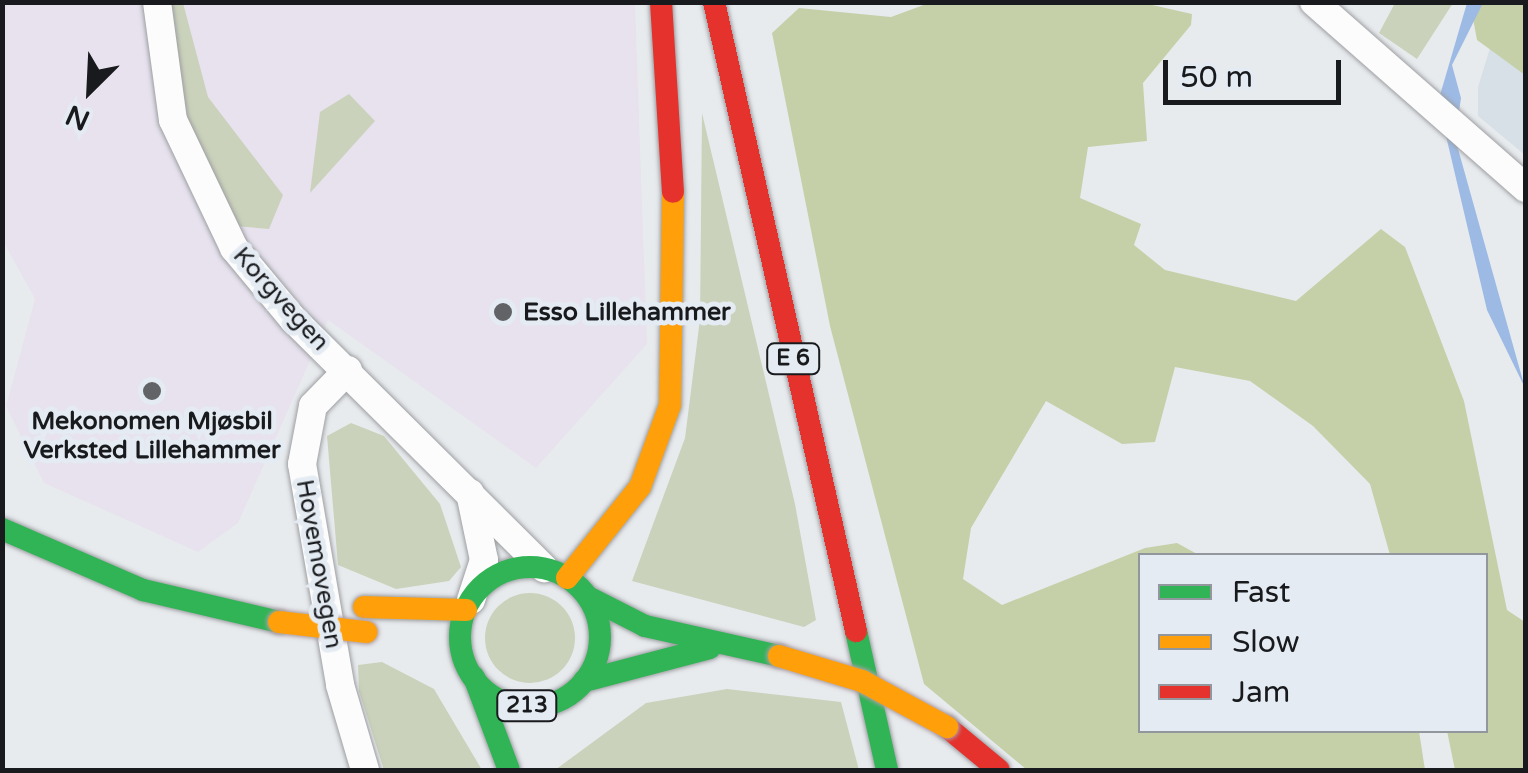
<!DOCTYPE html>
<meta charset="utf-8">
<style>
body{margin:0}
#map{position:relative;width:1528px;height:773px;overflow:hidden;background:#e8ebee;font-family:"Varela Round",sans-serif}
div>[style]{position:absolute}
[style*='--x']{left:calc(var(--x)*1px);top:calc(var(--y)*1px);width:calc(var(--w)*1px);rotate:calc(var(--a)*1deg)}
.commercial>*{inset:0;background:#e7e2ee}
.built>*{inset:0;background:#d7dfe7}
.green>*{inset:0;background:#cbd2bb}
.round{border-radius:50%}
.forest>*{inset:0;background:#c5d0a9}
.water>*{inset:0;background:#9dbae5}
.roads{filter:drop-shadow(0 0 2px #9d9fa2) drop-shadow(0 0 2px #9d9fa2)}
.street>*{height:28px;margin:-14px;padding:0 14px;transform-origin:14px;border-radius:14px;background:#fcfcfc}
.fast>*{height:22px;margin:-11px;padding:0 11px;transform-origin:11px;border-radius:11px;background:#30b455}
.fast>.ring{margin:-11px;padding:0;box-sizing:content-box;background:none;border:22px solid #30b455;border-radius:50%}
.slow>*{height:22px;margin:-11px;padding:0 11px;transform-origin:11px;border-radius:11px;background:#ff9f0a}
.jam>*{height:22px;margin:-11px;padding:0 11px;transform-origin:11px;border-radius:11px;background:#e5322d}
.bridges{filter:drop-shadow(0 0 2px #ad9fa5) drop-shadow(0 0 2px #ad9fa5)}
.slow-bridge>*{height:22px;margin:-11px;padding:0 11px;transform-origin:11px;border-radius:11px;background:#ff9f0a}
.dots>*{width:28px;height:28px;translate:-50% -50%;box-sizing:border-box;border:5px solid #e4ebf2;border-radius:50%}
span{translate:-50% -50%;white-space:nowrap;text-align:center;line-height:1.15;-webkit-text-stroke:10px #e4ebf2;paint-order:stroke}
.shield-label span{padding:2px 8px;background:#e4ebf2;border:2px solid;border-radius:8px;-webkit-text-stroke-width:0}
.shield-label{font-size:22px;color:#181a1d;font-weight:700}
.street-label{font-size:25px;color:#181a1d}
.poi-label{font-size:25px;color:#181a1d;font-weight:700}
.left{translate:0 -50%;text-align:left}
.frame{position:absolute;inset:0;border:5px solid #181a1d;pointer-events:none}
.legend{position:absolute;left:1138px;top:553px;width:350px;height:180px;box-sizing:border-box;background:#e4ebf2;border:2px solid #92979d;margin:0;padding:12px 18px;list-style:none;font-size:30px;color:#181a1d}
.legend li{display:flex;align-items:center;gap:20px;height:50px}
.legend b{width:50px;border:2px solid #92979d}
.north{position:absolute;left:40px;top:40px;width:100px;height:100px;-webkit-text-stroke:8px #e4ebf2;paint-order:stroke;rotate:204deg;font-size:28px;font-weight:700;line-height:40px;text-align:center;color:#181a1d}
.north::after{content:'';display:block;margin:auto;width:35px;height:45px;background:#181a1d;clip-path:polygon(50% 0,100% 100%,50% 72%,0 100%)}
.scale{position:absolute;left:1163px;top:60px;width:178px;height:45px;box-sizing:border-box;border:5px solid #181a1d;border-top:0;padding-left:12px;font-size:30px;line-height:35px;white-space:nowrap;color:#181a1d;-webkit-text-stroke:8px #e4ebf2;paint-order:stroke}
</style>
<div id="map">
<div class="commercial">
<i style="clip-path:polygon(2px 3px,635px 3px,647px 344px,536px 468px,328px 320px,238px 523px,198px 552px,44px 483px,6px 406px,35px 299px,3px 241px)"></i>
</div>
<div class="built">
<i style="clip-path:polygon(1525px 3px,1525px 155px,1478px 116px,1478px 87px,1494px 35px)"></i>
</div>
<div class="green">
<i style="clip-path:polygon(166px 3px,183px 3px,208px 97px,283px 195px,269px 229px,235px 226px,183px 116px)"></i>
<i style="clip-path:polygon(1395px 3px,1453px 3px,1417px 59px,1379px 33px)"></i>
<i style="clip-path:polygon(349px 94px,375px 121px,310px 193px,320px 112px)"></i>
<i style="clip-path:polygon(702px 113px,795px 504px,816px 620px,804px 627px,632px 581px,685px 438px,700px 319px)"></i>
<i style="clip-path:polygon(351px 423px,384px 436px,440px 504px,461px 567px,449px 581px,396px 589px,338px 565px,327px 436px)"></i>
<i class="round" style="left:485px;top:593px;width:90px;height:90px"></i>
<i style="clip-path:polygon(382px 662px,434px 689px,482px 770px,384px 770px,359px 691px,358px 665px)"></i>
<i style="clip-path:polygon(727px 689px,841px 702px,859px 770px,555px 770px,646px 703px)"></i>
</div>
<div class="forest">
<i style="clip-path:polygon(1139px 2px,1192px 14px,1191px 25px,1143px 83px,1147px 141px,1088px 147px,1080px 198px,1141px 224px,1134px 245px,1165px 270px,1296px 301px,1381px 229px,1405px 247px,1464px 401px,1507px 610px,1525px 622px,1525px 770px,1455px 770px,1447px 731px,1486px 730px,1486px 556px,1390px 555px,1370px 484px,1313px 426px,1250px 381px,1175px 367px,1155px 442px,1122px 444px,1046px 401px,971px 528px,963px 579px,1002px 605px,1145px 548px,1177px 543px,1199px 555px,1140px 556px,1140px 730px,1419px 731px,1425px 770px,1027px 770px,924px 684px,830px 326px,772px 33px,799px 8px,891px 17px,929px 3px)"></i>
<i style="clip-path:polygon(1470px 3px,1525px 3px,1525px 75px,1477px 40px)"></i>
</div>
<div class="water">
<i style="clip-path:polygon(1467px 3px,1483px 3px,1452px 65px,1461px 98px,1455px 138px,1525px 388px,1487px 310px,1438px 102px)"></i>
</div>
<div class="roads">
<div class="street">
<i style="--x:157;--y:2;--w:119;--a:82.3"></i>
<i style="--x:173;--y:120;--w:142;--a:64.5"></i>
<i style="--x:234;--y:248;--w:92;--a:50.3"></i>
<i style="--x:293;--y:319;--w:354;--a:44.8"></i>
<i style="--x:1314;--y:2;--w:282;--a:41.3"></i>
<i style="--x:348;--y:370;--w:50;--a:134.2"></i>
<i style="--x:313;--y:406;--w:59;--a:100.7"></i>
<i style="--x:302;--y:464;--w:224;--a:80.2"></i>
<i style="--x:340;--y:685;--w:89;--a:73.6"></i>
<i style="--x:470;--y:493;--w:68;--a:78.2"></i>
<i style="--x:484;--y:560;--w:42;--a:108"></i>
</div>
<div class="fast">
<i style="--x:2;--y:529;--w:154;--a:23.4"></i>
<i style="--x:143;--y:590;--w:140;--a:13.2"></i>
<i class="ring" style="left:460px;top:567px;width:118px;height:118px"></i>
<i style="--x:588;--y:597;--w:64;--a:27"></i>
<i style="--x:645;--y:626;--w:137;--a:12.6"></i>
<i style="--x:856;--y:631;--w:142;--a:77.4"></i>
<i style="--x:474;--y:677;--w:99;--a:69.4"></i>
<i style="--x:584;--y:681;--w:130;--a:-14.7"></i>
</div>
<div class="slow">
<i style="--x:567;--y:578;--w:117;--a:-51.3"></i>
<i style="--x:640;--y:487;--w:87;--a:-69.9"></i>
<i style="--x:670;--y:405;--w:213;--a:-89.2"></i>
<i style="--x:364;--y:607;--w:102;--a:1.7"></i>
</div>
<div class="jam">
<i style="--x:661;--y:2;--w:190;--a:86.4"></i>
<i style="--x:714;--y:2;--w:645;--a:77.28"></i>
<i style="--x:947;--y:727;--w:67;--a:39.6"></i>
</div>
</div>
<div class="bridges">
<div class="slow-bridge">
<i style="--x:279;--y:622;--w:88;--a:6.6"></i>
<i style="--x:779;--y:656;--w:87;--a:16.8"></i>
<i style="--x:862;--y:681;--w:97;--a:28.4"></i>
</div>
</div>
<div class="dots">
<i style="left:503px;top:312px;background:#616366"></i>
<i style="left:152px;top:391px;background:#616366"></i>
</div>
<div class="shield-label">
<span style="left:793px;top:359px">E 6</span>
<span style="left:527px;top:706px">213</span>
</div>
<div class="street-label">
<span style="left:281px;top:299px;rotate:48deg">Korgvegen</span>
<span style="left:319px;top:564px;rotate:80deg">Hovemovegen</span>
</div>
<div class="poi-label">
<span class="left" style="left:523px;top:312px">Esso Lillehammer</span>
<span style="left:152px;top:436px">Mekonomen Mjøsbil<br>Verksted Lillehammer</span>
</div>
<div class="frame"></div>
<ul class="legend">
<li><b style="height:12px;background:#30b455"></b>Fast</li>
<li><b style="height:12px;background:#ff9f0a"></b>Slow</li>
<li><b style="height:12px;background:#e5322d"></b>Jam</li>
</ul>
<div class="north">N</div>
<div class="scale">50 m</div>
</div>
